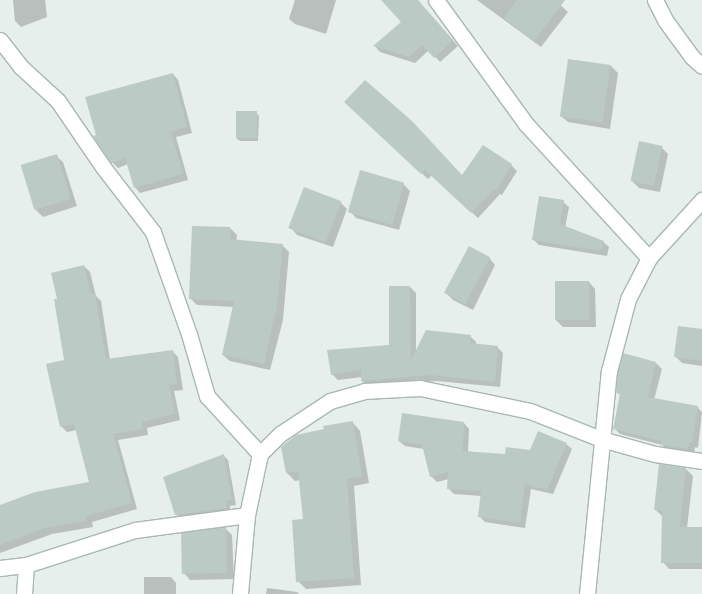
<!DOCTYPE html>
<style>
body{margin:0}
#map{position:relative;width:702px;height:594px;overflow:hidden;background:#e6efeb;font-family:"Archivo Narrow",sans-serif}
div>[style]{position:absolute}
.shadow>*{inset:0;background:#0003}
.building>*{inset:0;background:#bbcac4;transform-origin:0 0}
.roads{filter:drop-shadow(1px 0 #a8b8b2) drop-shadow(-1px 0 #a8b8b2) drop-shadow(0 1px #a8b8b2) drop-shadow(0 -1px #a8b8b2)}
.minor>*{height:15px;margin:-7.5px;padding:0 7.5px;transform-origin:7.5px;border-radius:7.5px;background:#fff}
span{translate:-50% -50%;white-space:nowrap;text-align:center;line-height:1.15;-webkit-text-stroke:4.5px #f7fbf9;paint-order:stroke}
</style>
<div id="map">
<div class="shadow">
<i style="clip-path:polygon(13px 0,45px 0,47px 17px,21px 27px,15px 21px)"></i>
<i style="clip-path:polygon(295px 0,336px 0,326px 34px,295px 24px,289px 19px)"></i>
<i style="clip-path:polygon(390px 0,417px 0,458px 46px,440px 62px,429px 50px,415px 63px,380px 52px,375px 46px,403px 22px)"></i>
<i style="clip-path:polygon(477px 0,555px 0,568px 12px,541px 47px)"></i>
<i style="clip-path:polygon(569px 60px,611px 66px,618px 73px,610px 129px,568px 122px,561px 116px)"></i>
<i style="clip-path:polygon(173px 74px,178px 80px,192px 133px,176px 137px,188px 180px,140px 193px,135px 187px,128px 164px,118px 168px,112px 162px)"></i>
<i style="clip-path:polygon(352px 108px,463px 177px,511px 165px,517px 171px,502px 195px,500px 194px,478px 218px,432px 175px,428px 179px)"></i>
<i style="clip-path:polygon(256px 113px,259px 116px,258px 141px,240px 141px,236px 138px)"></i>
<i style="clip-path:polygon(661px 147px,668px 154px,660px 192px,639px 188px,632px 181px)"></i>
<i style="clip-path:polygon(56px 156px,63px 162px,77px 206px,43px 217px,36px 210px)"></i>
<i style="clip-path:polygon(403px 184px,410px 191px,399px 230px,356px 218px,350px 211px)"></i>
<i style="clip-path:polygon(340px 202px,347px 209px,333px 247px,297px 235px,291px 228px)"></i>
<i style="clip-path:polygon(563px 202px,569px 207px,565px 228px,603px 242px,609px 247px,607px 256px,539px 245px,533px 239px)"></i>
<i style="clip-path:polygon(230px 228px,237px 235px,236px 241px,282px 245px,289px 252px,283px 320px,270px 370px,230px 361px,223px 355px,234px 307px,197px 305px,191px 299px)"></i>
<i style="clip-path:polygon(489px 258px,495px 265px,473px 310px,453px 300px,446px 293px)"></i>
<i style="clip-path:polygon(84px 266px,90px 272px,96px 296px,101px 301px,110px 360px,172px 351px,178px 357px,183px 390px,174px 391px,180px 420px,147px 428px,148px 435px,118px 440px,137px 509px,92px 522px,93px 527px,52px 534px,0 553px,0 507px,91px 483px,77px 430px,67px 432px,61px 426px,66px 361px)"></i>
<i style="clip-path:polygon(589px 282px,595px 289px,596px 327px,563px 327px,556px 320px)"></i>
<i style="clip-path:polygon(410px 287px,416px 293px,416px 352px,470px 336px,476px 342px,476px 345px,497px 347px,503px 353px,500px 387px,437px 381px,368px 387px,362px 381px,362px 377px,338px 380px,332px 374px,391px 346px)"></i>
<i style="clip-path:polygon(702px 331px,702px 366px,682px 363px,675px 356px)"></i>
<i style="clip-path:polygon(656px 363px,662px 369px,654px 400px,697px 407px,702px 412px,698px 448px,695px 447px,694px 455px,668px 451px,662px 445px,620px 434px,614px 428px,621px 396px,618px 393px)"></i>
<i style="clip-path:polygon(353px 423px,360px 431px,369px 483px,354px 486px,361px 585px,306px 589px,298px 581px,305px 520px,300px 480px,295px 481px,287px 473px)"></i>
<i style="clip-path:polygon(464px 423px,469px 429px,468px 452px,506px 455px,566px 444px,572px 449px,553px 494px,531px 489px,525px 528px,485px 522px,480px 517px,482px 496px,454px 494px,448px 488px,449px 479px,437px 482px,432px 477px,424px 449px,405px 446px,399px 441px)"></i>
<i style="clip-path:polygon(223px 455px,228px 460px,236px 505px,230px 506px,230px 513px,182px 520px,176px 514px)"></i>
<i style="clip-path:polygon(686px 469px,693px 476px,687px 528px,702px 528px,702px 569px,669px 569px,663px 562px,663px 517px,656px 510px)"></i>
<i style="clip-path:polygon(226px 529px,232px 535px,234px 579px,190px 580px,184px 573px)"></i>
<i style="clip-path:polygon(144px 577px,171px 577px,176px 583px,176px 594px,144px 594px)"></i>
<i style="clip-path:polygon(267px 588px,297px 592px,299px 594px,266px 594px)"></i>
</div>
<div class="building">
<i style="clip-path:polygon(381px 0,418px 0,453px 40px,434px 58px,422px 45px,409px 57px,373px 46px,401px 22px)"></i>
<i style="clip-path:polygon(517px 0,565px 0,534px 41px,504px 18px)"></i>
<i style="left:568px;top:59px;width:43px;height:58px;rotate:8deg"></i>
<i style="clip-path:polygon(173px 73px,187px 127px,171px 132px,183px 174px,134px 188px,125px 158px,111px 163px,93px 136px,96px 135px,85px 97px)"></i>
<i style="clip-path:polygon(365px 80px,412px 121px,462px 175px,483px 145px,512px 164px,496px 190px,494px 189px,471px 213px,425px 170px,421px 174px,344px 102px)"></i>
<i style="left:236px;top:111px;width:21px;height:27px"></i>
<i style="left:639px;top:141px;width:24px;height:41px;rotate:12deg"></i>
<i style="left:57px;top:154px;width:47px;height:38px;rotate:73deg"></i>
<i style="left:360px;top:170px;width:46px;height:44px;rotate:16deg"></i>
<i style="left:304px;top:187px;width:40px;height:44px;rotate:21deg"></i>
<i style="clip-path:polygon(539px 196px,564px 200px,560px 224px,604px 241px,601px 251px,532px 240px)"></i>
<i style="clip-path:polygon(192px 226px,230px 227px,230px 239px,283px 244px,276px 314px,275px 314px,264px 364px,222px 355px,234px 301px,189px 299px)"></i>
<i style="left:469px;top:246px;width:24px;height:53px;rotate:28deg"></i>
<i style="clip-path:polygon(84px 265px,91px 294px,95px 293px,106px 359px,173px 350px,177px 384px,169px 385px,175px 414px,142px 422px,143px 429px,113px 434px,132px 503px,86px 516px,87px 521px,45px 528px,0 545px,0 505px,35px 492px,89px 482px,74px 424px,60px 427px,46px 364px,64px 360px,54px 299px,57px 299px,51px 273px)"></i>
<i style="left:555px;top:281px;width:34px;height:39px"></i>
<i style="clip-path:polygon(389px 286px,410px 286px,411px 360px,426px 330px,471px 335px,470px 343px,498px 346px,495px 382px,431px 375px,361px 381px,361px 370px,331px 375px,327px 350px,389px 345px)"></i>
<i style="clip-path:polygon(678px 326px,702px 329px,702px 361px,674px 357px)"></i>
<i style="clip-path:polygon(623px 353px,656px 362px,648px 397px,698px 406px,692px 443px,689px 442px,688px 449px,661px 445px,661px 441px,613px 429px,620px 394px,616px 393px,618px 373px)"></i>
<i style="clip-path:polygon(402px 413px,464px 422px,463px 451px,505px 454px,506px 447px,530px 450px,538px 431px,567px 443px,547px 490px,525px 484px,520px 523px,478px 517px,481px 491px,447px 489px,448px 472px,430px 477px,422px 445px,398px 441px)"></i>
<i style="clip-path:polygon(353px 421px,362px 476px,347px 479px,354px 578px,296px 582px,292px 520px,303px 519px,298px 471px,286px 473px,281px 447px,296px 435px,324px 429px,323px 426px)"></i>
<i style="clip-path:polygon(224px 454px,232px 500px,226px 501px,226px 508px,175px 515px,163px 477px)"></i>
<i style="clip-path:polygon(659px 464px,686px 468px,680px 527px,702px 527px,702px 563px,661px 563px,662px 511px,654px 510px)"></i>
<i style="left:226px;top:527px;width:46px;height:45px;rotate:89deg"></i>
</div>
<div class="roads">
<div class="minor">
<i style="left:436px;top:0;width:153px;rotate:54deg"></i>
<i style="left:526px;top:124px;width:182px;rotate:47.5deg"></i>
<i style="left:655px;top:0;width:22px;rotate:63deg"></i>
<i style="left:665px;top:20px;width:46px;rotate:53.9deg"></i>
<i style="left:692px;top:57px;width:13px;rotate:42deg"></i>
<i style="left:0;top:40px;width:34px;rotate:52deg"></i>
<i style="left:21px;top:67px;width:50px;rotate:42.6deg"></i>
<i style="left:58px;top:101px;width:80px;rotate:55.7deg"></i>
<i style="left:103px;top:167px;width:82px;rotate:52.4deg"></i>
<i style="left:153px;top:232px;width:108px;rotate:70.6deg"></i>
<i style="left:189px;top:334px;width:65px;rotate:73.8deg"></i>
<i style="left:207px;top:396px;width:79px;rotate:47.6deg"></i>
<i style="left:260px;top:454px;width:62px;rotate:102deg"></i>
<i style="left:247px;top:515px;width:79px;rotate:95.1deg"></i>
<i style="left:260px;top:454px;width:28px;rotate:-45deg"></i>
<i style="left:280px;top:434px;width:60px;rotate:-33.4deg"></i>
<i style="left:330px;top:401px;width:35px;rotate:-16deg"></i>
<i style="left:364px;top:391px;width:56px;rotate:-3.1deg"></i>
<i style="left:420px;top:388px;width:112px;rotate:11.8deg"></i>
<i style="left:530px;top:411px;width:76px;rotate:21.5deg"></i>
<i style="left:601px;top:439px;width:56px;rotate:15.5deg"></i>
<i style="left:655px;top:454px;width:48px;rotate:8.5deg"></i>
<i style="left:0;top:568px;width:26px;rotate:-7deg"></i>
<i style="left:26px;top:565px;width:114px;rotate:-17.8deg"></i>
<i style="left:135px;top:530px;width:113px;rotate:-7.6deg"></i>
<i style="left:24px;top:594px;width:29px;rotate:-86deg"></i>
<i style="left:587px;top:594px;width:224px;rotate:-84.4deg"></i>
<i style="left:609px;top:371px;width:74px;rotate:-75.2deg"></i>
<i style="left:628px;top:299px;width:46px;rotate:-62.9deg"></i>
<i style="left:649px;top:258px;width:79px;rotate:-47.6deg"></i>
</div>
</div>
</div>
